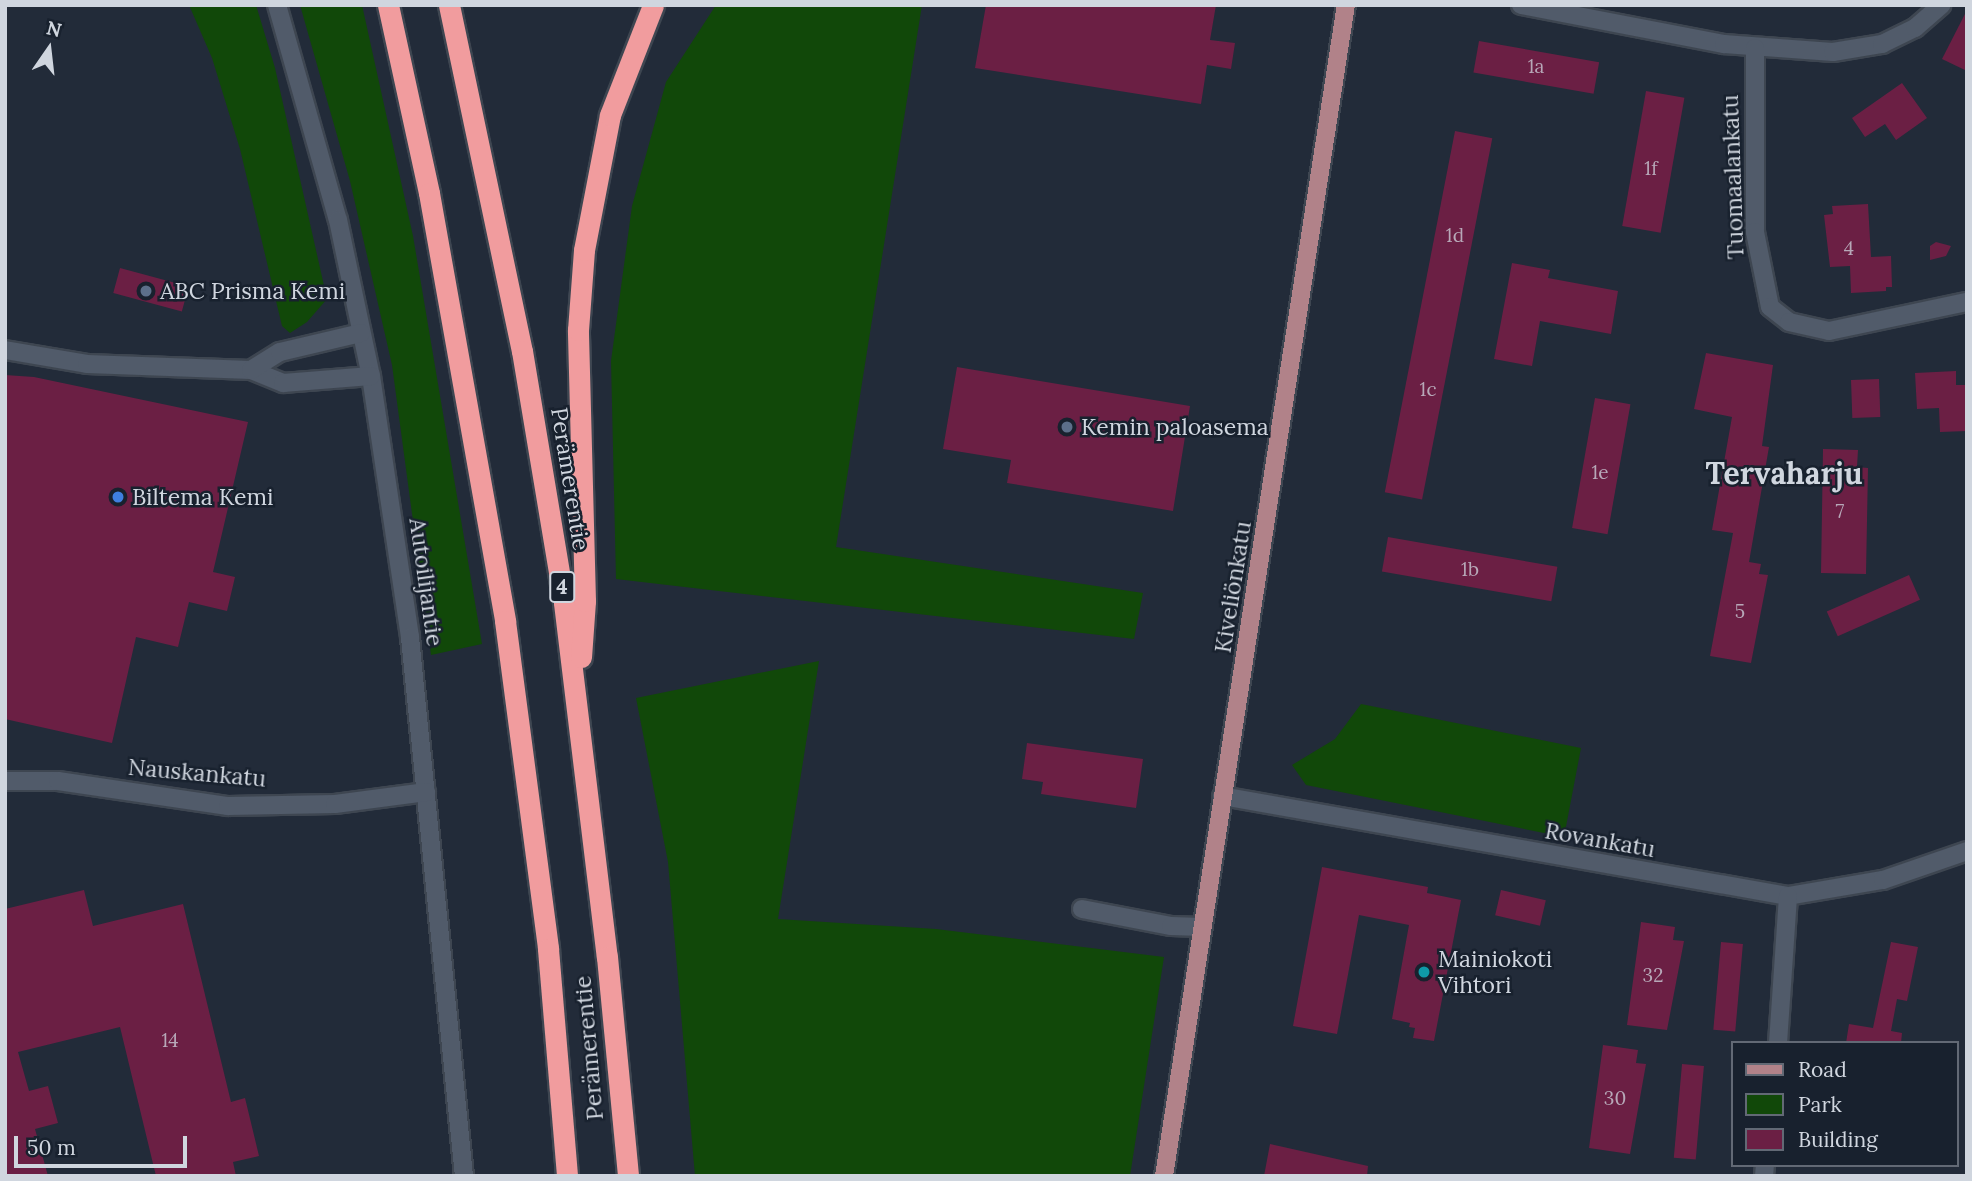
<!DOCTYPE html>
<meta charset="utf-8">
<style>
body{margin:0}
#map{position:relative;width:1972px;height:1181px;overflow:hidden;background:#222b39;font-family:Lora,serif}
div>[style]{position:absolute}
.green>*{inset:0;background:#114809}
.building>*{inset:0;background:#6b1f44;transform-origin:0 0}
.roads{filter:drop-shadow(2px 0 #3e4651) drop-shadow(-2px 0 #3e4651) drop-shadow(0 2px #3e4651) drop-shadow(0 -2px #3e4651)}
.minor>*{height:18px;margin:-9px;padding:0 9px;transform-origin:9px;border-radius:9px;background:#515b6a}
.major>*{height:18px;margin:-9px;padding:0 9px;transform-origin:9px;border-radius:9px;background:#b18289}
.highway>*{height:21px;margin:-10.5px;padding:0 10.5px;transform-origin:10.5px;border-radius:10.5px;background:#f19c9e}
.dots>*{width:19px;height:19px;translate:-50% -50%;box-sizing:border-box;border:4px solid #18212e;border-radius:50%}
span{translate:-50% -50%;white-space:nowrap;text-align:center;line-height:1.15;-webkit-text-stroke:5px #18212e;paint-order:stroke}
.number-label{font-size:19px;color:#b7a8b8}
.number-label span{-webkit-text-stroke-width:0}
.shield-label span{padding:2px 5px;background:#18212e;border:2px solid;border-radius:5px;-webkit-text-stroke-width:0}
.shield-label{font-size:21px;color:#d0d6df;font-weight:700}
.street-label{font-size:23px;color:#d0d6df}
.poi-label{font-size:23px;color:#d0d6df}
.left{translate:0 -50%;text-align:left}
.district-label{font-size:30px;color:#d0d6df;font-weight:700}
.frame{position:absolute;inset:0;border:7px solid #d0d6df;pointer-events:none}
.legend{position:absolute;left:1731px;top:1041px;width:228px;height:126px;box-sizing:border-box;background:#18212e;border:2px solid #626975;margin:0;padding:9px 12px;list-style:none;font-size:21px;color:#d0d6df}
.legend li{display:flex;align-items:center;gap:14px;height:35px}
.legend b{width:35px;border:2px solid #626975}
.north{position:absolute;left:14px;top:14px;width:70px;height:70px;-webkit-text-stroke:5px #18212e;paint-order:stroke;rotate:14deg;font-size:19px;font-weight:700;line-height:28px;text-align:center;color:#d0d6df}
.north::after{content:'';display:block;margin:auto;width:24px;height:32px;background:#d0d6df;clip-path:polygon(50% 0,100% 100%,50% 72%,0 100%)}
.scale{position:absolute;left:14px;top:1136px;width:173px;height:32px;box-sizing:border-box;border:4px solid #d0d6df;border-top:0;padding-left:9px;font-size:21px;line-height:24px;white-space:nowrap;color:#d0d6df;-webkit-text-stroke:5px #18212e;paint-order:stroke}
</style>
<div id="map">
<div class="green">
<i style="clip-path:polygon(189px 5px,256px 5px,275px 68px,327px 299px,307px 322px,290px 333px,282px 326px,240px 149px,212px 58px)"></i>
<i style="clip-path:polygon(300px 5px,362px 5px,413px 236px,482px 644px,431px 655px,392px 365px,350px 181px)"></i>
<i style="clip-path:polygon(716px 5px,922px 5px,836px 547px,1143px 593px,1134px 639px,616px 579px,611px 361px,632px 206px,666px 82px)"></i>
<i style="clip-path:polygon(819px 661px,778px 919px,936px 929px,1164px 957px,1130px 1176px,695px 1176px,668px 862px,636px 698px)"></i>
<i style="clip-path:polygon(1361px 704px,1581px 748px,1564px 837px,1306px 785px,1292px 765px,1335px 739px)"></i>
</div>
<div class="building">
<i style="clip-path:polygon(986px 5px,1216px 5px,1210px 40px,1235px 43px,1231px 69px,1207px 65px,1201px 104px,975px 68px)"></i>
<i style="clip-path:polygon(1967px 10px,1967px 71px,1942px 59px)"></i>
<i style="left:1479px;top:41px;width:122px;height:32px;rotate:10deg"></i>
<i style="clip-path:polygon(1902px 83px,1927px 118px,1896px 140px,1885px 124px,1865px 137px,1852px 118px)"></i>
<i style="left:1646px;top:91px;width:39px;height:137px;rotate:10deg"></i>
<i style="left:1455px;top:131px;width:38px;height:368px;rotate:11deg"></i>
<i style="clip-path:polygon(1868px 204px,1871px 257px,1891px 256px,1892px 287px,1886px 287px,1886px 291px,1851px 293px,1850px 266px,1830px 267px,1824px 215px,1833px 214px,1832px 206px)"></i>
<i style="clip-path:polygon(1936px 242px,1951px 246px,1946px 256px,1930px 260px,1930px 246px)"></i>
<i style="clip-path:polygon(1512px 263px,1550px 270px,1548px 278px,1618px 291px,1611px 334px,1540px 321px,1532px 366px,1494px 359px)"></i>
<i style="left:120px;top:268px;width:71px;height:26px;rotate:15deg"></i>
<i style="clip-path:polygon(1706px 353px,1773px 365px,1762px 446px,1769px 447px,1749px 562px,1761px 564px,1759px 574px,1768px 575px,1751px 663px,1710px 656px,1733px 533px,1712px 530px,1732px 417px,1694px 409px)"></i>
<i style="clip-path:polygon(957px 367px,1190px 406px,1173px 511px,1007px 483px,1011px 460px,943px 449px)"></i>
<i style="clip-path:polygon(1956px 371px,1956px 385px,1967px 385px,1967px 431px,1940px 432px,1939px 408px,1917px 409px,1915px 373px)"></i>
<i style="clip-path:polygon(5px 375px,34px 377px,248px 422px,213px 572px,235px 577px,227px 611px,189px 602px,178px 647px,136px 637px,112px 743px,5px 719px)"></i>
<i style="left:1879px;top:379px;width:38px;height:28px;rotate:88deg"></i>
<i style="left:1595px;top:398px;width:36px;height:132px;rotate:10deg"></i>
<i style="clip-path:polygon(1823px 449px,1858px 450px,1857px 467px,1868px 468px,1866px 574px,1821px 573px)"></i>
<i style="left:1388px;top:537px;width:172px;height:35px;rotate:10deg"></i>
<i style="left:1909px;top:575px;width:27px;height:90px;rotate:66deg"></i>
<i style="clip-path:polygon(1027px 743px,1143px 759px,1136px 808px,1041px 794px,1043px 782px,1022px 779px)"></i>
<i style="clip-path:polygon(1322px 867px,1428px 887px,1427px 893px,1461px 900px,1434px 1041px,1413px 1038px,1415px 1028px,1409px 1027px,1410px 1023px,1392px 1019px,1409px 925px,1359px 915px,1337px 1034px,1293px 1026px)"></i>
<i style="clip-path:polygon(84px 890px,93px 926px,183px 904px,231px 1102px,245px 1098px,259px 1156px,233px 1162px,236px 1176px,156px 1176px,120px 1027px,18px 1052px,29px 1091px,48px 1086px,58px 1123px,35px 1129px,48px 1176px,5px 1176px,5px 909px)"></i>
<i style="left:1501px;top:890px;width:46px;height:26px;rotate:13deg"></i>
<i style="clip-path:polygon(1641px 922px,1675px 927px,1673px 940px,1684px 941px,1667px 1030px,1627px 1025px)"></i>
<i style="left:1721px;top:942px;width:22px;height:88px;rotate:5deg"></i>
<i style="clip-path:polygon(1891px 942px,1918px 947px,1907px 1001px,1897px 999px,1891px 1031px,1902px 1033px,1901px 1043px,1846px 1043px,1849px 1024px,1873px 1028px)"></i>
<i style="clip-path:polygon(1603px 1045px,1638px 1050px,1636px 1063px,1646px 1064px,1630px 1154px,1589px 1148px)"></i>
<i style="left:1682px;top:1064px;width:22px;height:94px;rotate:5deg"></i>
<i style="clip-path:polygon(1270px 1144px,1368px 1166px,1367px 1176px,1264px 1176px)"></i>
</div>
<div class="roads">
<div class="minor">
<i style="left:277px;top:5px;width:223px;rotate:74.2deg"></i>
<i style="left:338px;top:220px;width:159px;rotate:78.1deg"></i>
<i style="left:371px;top:376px;width:264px;rotate:81.5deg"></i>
<i style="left:410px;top:637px;width:542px;rotate:84.28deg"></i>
<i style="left:1521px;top:5px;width:207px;rotate:10.9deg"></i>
<i style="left:1724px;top:44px;width:109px;rotate:4.2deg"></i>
<i style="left:1833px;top:52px;width:50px;rotate:-9.3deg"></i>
<i style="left:1882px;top:44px;width:37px;rotate:-26deg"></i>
<i style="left:1915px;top:28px;width:35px;rotate:-41deg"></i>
<i style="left:1755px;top:48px;width:184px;rotate:90deg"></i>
<i style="left:1755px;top:232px;width:76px;rotate:78.7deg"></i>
<i style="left:1770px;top:307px;width:24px;rotate:38deg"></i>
<i style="left:1789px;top:322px;width:41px;rotate:12.7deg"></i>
<i style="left:1829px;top:331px;width:141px;rotate:-11.9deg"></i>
<i style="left:5px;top:350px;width:83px;rotate:9.7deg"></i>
<i style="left:87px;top:364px;width:164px;rotate:2.1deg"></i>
<i style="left:251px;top:370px;width:35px;rotate:22deg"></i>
<i style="left:283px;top:383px;width:88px;rotate:-4.5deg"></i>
<i style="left:251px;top:370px;width:34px;rotate:-32deg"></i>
<i style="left:280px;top:352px;width:83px;rotate:-13.2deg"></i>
<i style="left:5px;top:781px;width:53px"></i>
<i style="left:58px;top:781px;width:172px;rotate:8.4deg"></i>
<i style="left:228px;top:806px;width:107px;rotate:-1.1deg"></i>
<i style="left:335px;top:804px;width:92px;rotate:-7.5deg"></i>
<i style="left:1222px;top:796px;width:575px;rotate:10.02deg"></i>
<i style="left:1788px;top:896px;width:96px;rotate:-9.6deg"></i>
<i style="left:1883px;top:880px;width:89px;rotate:-19deg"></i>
<i style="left:1082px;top:909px;width:91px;rotate:10.8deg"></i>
<i style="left:1171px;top:926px;width:31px;rotate:2deg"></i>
<i style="left:1778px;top:1043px;width:147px;rotate:-86.1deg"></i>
<i style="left:1764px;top:1176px;width:11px;rotate:-85deg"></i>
</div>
<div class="major">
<i style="left:1164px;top:1176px;width:1185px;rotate:-81.17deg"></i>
</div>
<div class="highway">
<i style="left:388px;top:5px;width:192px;rotate:77.7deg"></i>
<i style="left:429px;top:193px;width:435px;rotate:79.9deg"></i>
<i style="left:505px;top:621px;width:331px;rotate:82.5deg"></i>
<i style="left:548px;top:949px;width:228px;rotate:85.2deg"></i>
<i style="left:449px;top:5px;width:354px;rotate:78.1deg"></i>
<i style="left:522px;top:351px;width:255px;rotate:80.5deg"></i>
<i style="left:564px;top:603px;width:357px;rotate:83.1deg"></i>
<i style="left:607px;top:957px;width:220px;rotate:84.5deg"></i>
<i style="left:581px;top:657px;width:56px;rotate:-85.9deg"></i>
<i style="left:585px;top:601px;width:271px;rotate:-91.5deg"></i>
<i style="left:578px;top:330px;width:80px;rotate:-85.7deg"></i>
<i style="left:584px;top:250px;width:137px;rotate:-79.1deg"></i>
<i style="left:610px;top:115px;width:118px;rotate:-68.6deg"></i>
</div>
</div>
<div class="dots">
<i style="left:146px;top:291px;background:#5c6f8a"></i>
<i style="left:1067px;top:427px;background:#5c6f8a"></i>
<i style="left:118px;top:497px;background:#3f7fe0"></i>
<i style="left:1424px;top:972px;background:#0f9aa8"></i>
</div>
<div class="number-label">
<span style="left:1536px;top:67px">1a</span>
<span style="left:1651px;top:169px">1f</span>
<span style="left:1455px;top:236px">1d</span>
<span style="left:1849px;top:249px">4</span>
<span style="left:1428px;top:390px">1c</span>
<span style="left:1600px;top:473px">1e</span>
<span style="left:1840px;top:512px">7</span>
<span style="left:1470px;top:570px">1b</span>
<span style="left:1740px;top:612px">5</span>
<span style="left:1653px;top:976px">32</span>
<span style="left:170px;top:1041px">14</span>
<span style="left:1615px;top:1099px">30</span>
</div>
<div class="shield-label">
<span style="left:562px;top:587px">4</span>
</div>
<div class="street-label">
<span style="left:1733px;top:177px;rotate:-92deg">Tuomaalankatu</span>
<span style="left:570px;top:479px;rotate:81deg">Perämerentie</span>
<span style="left:426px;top:582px;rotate:82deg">Autoilijantie</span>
<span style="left:1233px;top:587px;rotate:-81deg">Kiveliönkatu</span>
<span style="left:197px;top:773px;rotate:5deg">Nauskankatu</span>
<span style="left:1600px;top:840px;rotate:10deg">Rovankatu</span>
<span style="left:589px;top:1048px;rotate:-95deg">Perämerentie</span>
</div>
<div class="poi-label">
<span class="left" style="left:160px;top:291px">ABC Prisma Kemi</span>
<span class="left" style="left:1081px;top:427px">Kemin paloasema</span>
<span class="left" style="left:132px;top:497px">Biltema Kemi</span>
<span class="left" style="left:1438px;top:972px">Mainiokoti<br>Vihtori</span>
</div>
<div class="district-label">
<span style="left:1784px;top:473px">Tervaharju</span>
</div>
<div class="frame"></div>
<ul class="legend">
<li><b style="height:9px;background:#b18289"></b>Road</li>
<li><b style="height:19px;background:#114809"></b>Park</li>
<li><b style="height:19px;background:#6b1f44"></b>Building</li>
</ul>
<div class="north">N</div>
<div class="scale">50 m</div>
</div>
